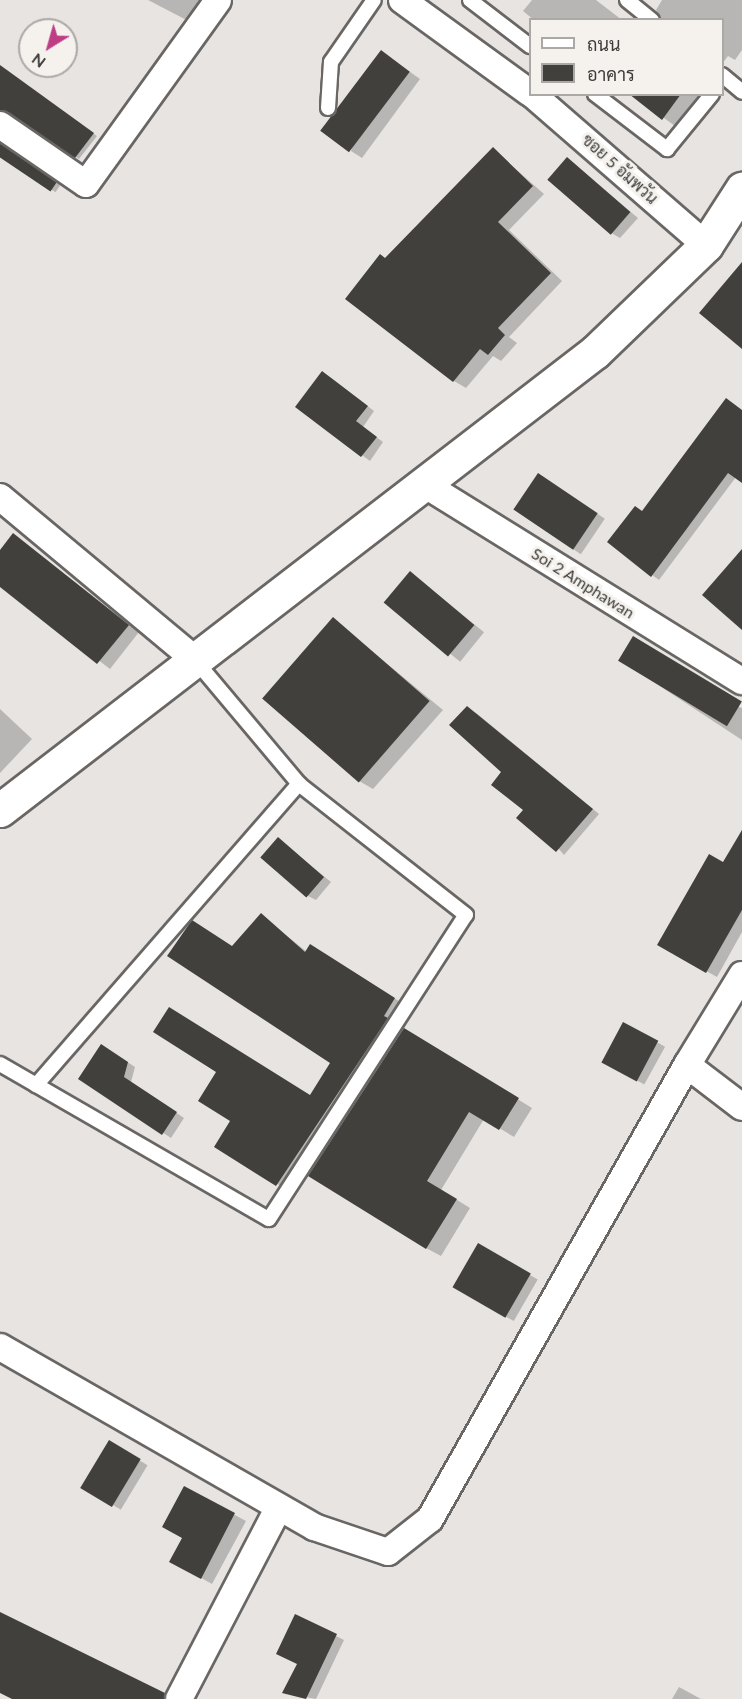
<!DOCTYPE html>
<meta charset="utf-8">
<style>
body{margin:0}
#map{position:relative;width:742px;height:1699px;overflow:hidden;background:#e7e4e1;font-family:Lato,Sarabun,sans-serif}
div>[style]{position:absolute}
.shadow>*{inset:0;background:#0003;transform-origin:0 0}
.building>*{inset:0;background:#42403d;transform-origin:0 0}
.roads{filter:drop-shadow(2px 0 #696664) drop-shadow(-2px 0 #696664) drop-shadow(0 2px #696664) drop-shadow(0 -2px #696664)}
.service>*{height:14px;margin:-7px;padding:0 7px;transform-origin:7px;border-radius:7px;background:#fff}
.minor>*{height:26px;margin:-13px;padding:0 13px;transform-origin:13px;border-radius:13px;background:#fff}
.tertiary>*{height:33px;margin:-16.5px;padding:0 16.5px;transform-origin:16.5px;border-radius:16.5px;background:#fff}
span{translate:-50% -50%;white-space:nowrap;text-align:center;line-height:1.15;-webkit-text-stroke:6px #f5f2ee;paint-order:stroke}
.street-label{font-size:16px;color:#3d3c3a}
.legend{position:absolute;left:529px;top:18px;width:195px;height:78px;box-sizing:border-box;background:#f5f2ee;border:2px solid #aba9a6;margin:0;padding:8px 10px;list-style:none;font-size:18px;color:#3d3c3a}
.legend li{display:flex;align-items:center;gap:12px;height:30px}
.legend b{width:30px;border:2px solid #aba9a6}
.north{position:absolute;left:18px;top:18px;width:60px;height:60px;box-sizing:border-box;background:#f5f2ee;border:2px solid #aba9a6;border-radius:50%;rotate:217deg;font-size:16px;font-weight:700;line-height:24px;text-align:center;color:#3d3c3a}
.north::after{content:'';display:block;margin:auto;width:21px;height:27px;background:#bf3d85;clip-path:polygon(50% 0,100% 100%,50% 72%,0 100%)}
</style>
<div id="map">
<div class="shadow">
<i style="clip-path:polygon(148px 0,211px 0,196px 25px)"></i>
<i style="clip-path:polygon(532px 0,596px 0,622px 20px,534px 20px,523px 11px)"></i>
<i style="clip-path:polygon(662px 0,742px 0,742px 50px,735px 60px,728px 56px,722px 64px,722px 20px,661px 20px,656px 10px)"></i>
<i style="clip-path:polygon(392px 59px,420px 79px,362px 158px,351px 151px)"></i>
<i style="clip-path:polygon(0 68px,97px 136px,79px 159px,12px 113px,0 116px)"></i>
<i style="clip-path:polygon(631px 94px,699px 94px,675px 126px)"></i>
<i style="left:0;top:144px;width:73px;height:9px;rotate:34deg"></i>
<i style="clip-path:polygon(493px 149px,544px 194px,509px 230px,562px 281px,509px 337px,517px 343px,501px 361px,493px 356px,466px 388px,454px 381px)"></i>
<i style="clip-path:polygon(567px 159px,638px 218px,620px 238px,613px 234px)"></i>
<i style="clip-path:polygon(330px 377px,374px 411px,363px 427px,383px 442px,370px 461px,297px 407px)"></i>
<i style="clip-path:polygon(742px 411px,742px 480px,736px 477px,659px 580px,652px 575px,643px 512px)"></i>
<i style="left:546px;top:479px;width:71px;height:43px;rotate:34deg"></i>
<i style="clip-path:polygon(14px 535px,139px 632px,110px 669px,0 585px,0 553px)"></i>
<i style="left:411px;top:573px;width:94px;height:38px;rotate:39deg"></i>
<i style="clip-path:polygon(333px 619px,443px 710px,373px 789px,359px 781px)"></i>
<i style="clip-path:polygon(620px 660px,742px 708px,742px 740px)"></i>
<i style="clip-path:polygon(0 709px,32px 739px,0 773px)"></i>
<i style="clip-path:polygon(475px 712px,599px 814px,564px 855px,525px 810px)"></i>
<i style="clip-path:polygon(742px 830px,742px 932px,717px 977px,659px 945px,723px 864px)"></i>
<i style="clip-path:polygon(278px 839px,331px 882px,316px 900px,308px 896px)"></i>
<i style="clip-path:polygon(261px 915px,307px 952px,324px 953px,408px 1007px,290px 1192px,216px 1146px,311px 1097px,332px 1063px,233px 947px)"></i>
<i style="left:624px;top:1024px;width:47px;height:43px;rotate:29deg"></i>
<i style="clip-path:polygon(419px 1038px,532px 1108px,514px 1137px,484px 1119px,441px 1190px,470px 1208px,441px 1256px,426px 1248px)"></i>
<i style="clip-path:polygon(109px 1050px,135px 1067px,131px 1082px,184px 1118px,171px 1138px,80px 1078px)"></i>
<i style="left:478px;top:1245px;width:69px;height:48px;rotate:30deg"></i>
<i style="left:109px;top:1442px;width:45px;height:52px;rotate:31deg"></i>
<i style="clip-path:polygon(185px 1488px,246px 1521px,212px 1584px,171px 1561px,184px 1538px)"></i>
<i style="clip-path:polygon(296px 1616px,344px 1640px,316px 1699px,284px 1693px,298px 1664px)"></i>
<i style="clip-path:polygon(679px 1687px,701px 1699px,672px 1699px)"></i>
</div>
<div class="building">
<i style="left:381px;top:50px;width:36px;height:101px;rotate:37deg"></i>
<i style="clip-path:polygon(0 65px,94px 133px,75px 158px,0 110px)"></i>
<i style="clip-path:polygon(629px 94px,681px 94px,662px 120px)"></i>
<i style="left:0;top:143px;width:69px;height:12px;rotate:34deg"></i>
<i style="clip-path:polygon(493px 147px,533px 186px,498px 222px,551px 273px,498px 328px,505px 335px,488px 355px,480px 349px,453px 382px,345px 299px,380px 254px,385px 258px)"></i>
<i style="left:567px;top:157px;width:84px;height:30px;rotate:41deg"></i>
<i style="clip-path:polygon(742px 262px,742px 349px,699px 313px)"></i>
<i style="clip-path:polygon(322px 371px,368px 406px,356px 421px,377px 437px,361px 457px,295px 407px)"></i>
<i style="clip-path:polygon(726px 398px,742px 410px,742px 483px,728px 473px,651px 577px,607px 542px,635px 506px,642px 511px)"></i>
<i style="left:538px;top:473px;width:72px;height:44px;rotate:34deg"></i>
<i style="clip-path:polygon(13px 533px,129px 625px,97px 664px,0 587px,0 550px)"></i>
<i style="clip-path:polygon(742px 549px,742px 630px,702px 595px)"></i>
<i style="left:410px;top:571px;width:84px;height:41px;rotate:40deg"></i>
<i style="left:333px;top:617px;width:128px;height:108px;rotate:41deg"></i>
<i style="left:633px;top:636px;width:127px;height:29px;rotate:31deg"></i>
<i style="clip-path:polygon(467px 706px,593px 809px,556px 852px,516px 818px,523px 810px,491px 785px,501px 772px,449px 725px)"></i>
<i style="clip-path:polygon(742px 830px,742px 910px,706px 973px,657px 945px,709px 854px,723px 862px)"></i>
<i style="left:278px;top:837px;width:61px;height:27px;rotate:41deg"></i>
<i style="clip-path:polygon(261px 913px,305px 952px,310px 944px,395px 998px,384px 1016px,388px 1018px,276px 1186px,214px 1147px,230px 1121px,198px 1101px,216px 1072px,153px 1032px,169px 1007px,310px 1095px,330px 1063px,167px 956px,192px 920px,232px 946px)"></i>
<i style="left:623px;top:1022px;width:40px;height:46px;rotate:28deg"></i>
<i style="clip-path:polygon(404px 1028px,519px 1098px,499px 1130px,469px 1112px,427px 1181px,457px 1199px,426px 1249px,308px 1176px)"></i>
<i style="clip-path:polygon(101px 1044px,128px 1062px,124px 1077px,177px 1112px,162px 1135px,78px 1079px)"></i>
<i style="left:478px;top:1243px;width:61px;height:51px;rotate:30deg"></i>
<i style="left:109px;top:1440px;width:37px;height:56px;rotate:31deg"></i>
<i style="clip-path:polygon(184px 1486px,235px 1513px,201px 1579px,169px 1562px,182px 1538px,162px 1527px)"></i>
<i style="clip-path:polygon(0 1612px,165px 1693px,164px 1699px,12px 1699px,0 1693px)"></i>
<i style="clip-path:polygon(295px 1614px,337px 1634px,306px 1699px,282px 1693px,297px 1664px,276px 1654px)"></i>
</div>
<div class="roads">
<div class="service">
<i style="left:470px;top:0;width:76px;rotate:37.5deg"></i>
<i style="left:627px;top:0;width:32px;rotate:39deg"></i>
<i style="left:722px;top:75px;width:26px;rotate:40deg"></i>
<i style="left:595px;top:94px;width:91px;rotate:37.4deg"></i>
<i style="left:667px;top:149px;width:71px;rotate:-50.7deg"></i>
<i style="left:328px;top:108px;width:46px;rotate:-86.3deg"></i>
<i style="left:331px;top:62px;width:75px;rotate:-55.3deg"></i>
<i style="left:0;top:1064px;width:310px;rotate:30deg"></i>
<i style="left:269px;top:1219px;width:362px;rotate:-57.1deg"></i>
<i style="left:466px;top:915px;width:212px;rotate:-141.9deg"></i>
<i style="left:299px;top:784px;width:163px;rotate:-130deg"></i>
<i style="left:36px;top:1085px;width:400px;rotate:-48.9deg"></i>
</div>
<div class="minor">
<i style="left:402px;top:0;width:158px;rotate:36deg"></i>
<i style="left:532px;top:94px;width:230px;rotate:41deg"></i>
<i style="left:0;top:125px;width:104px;rotate:34.5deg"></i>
<i style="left:86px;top:184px;width:226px;rotate:-54.3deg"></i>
<i style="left:424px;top:484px;width:374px;rotate:31.8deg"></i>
<i style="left:0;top:497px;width:251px;rotate:39.8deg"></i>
<i style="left:742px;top:975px;width:105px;rotate:121.4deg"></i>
<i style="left:687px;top:1065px;width:69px;rotate:37.4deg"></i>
<i style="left:0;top:1347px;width:362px;rotate:29.8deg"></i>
<i style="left:314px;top:1527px;width:78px;rotate:18.7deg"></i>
<i style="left:388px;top:1552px;width:53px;rotate:-38.2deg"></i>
<i style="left:430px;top:1519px;width:522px;rotate:-60.49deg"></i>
<i style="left:179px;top:1699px;width:216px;rotate:-62.5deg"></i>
</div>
<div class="tertiary">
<i style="left:0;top:810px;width:751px;rotate:-37.59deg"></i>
<i style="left:595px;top:352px;width:154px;rotate:-43.9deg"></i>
<i style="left:706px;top:245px;width:67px;rotate:-57.3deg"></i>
</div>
</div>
<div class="street-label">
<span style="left:620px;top:169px;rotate:42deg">ซอย 5 อัมพวัน</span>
<span style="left:583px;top:583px;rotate:32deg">Soi 2 Amphawan</span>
</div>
<ul class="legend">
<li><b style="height:8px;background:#fff"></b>ถนน</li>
<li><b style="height:16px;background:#42403d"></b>อาคาร</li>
</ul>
<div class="north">N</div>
</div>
